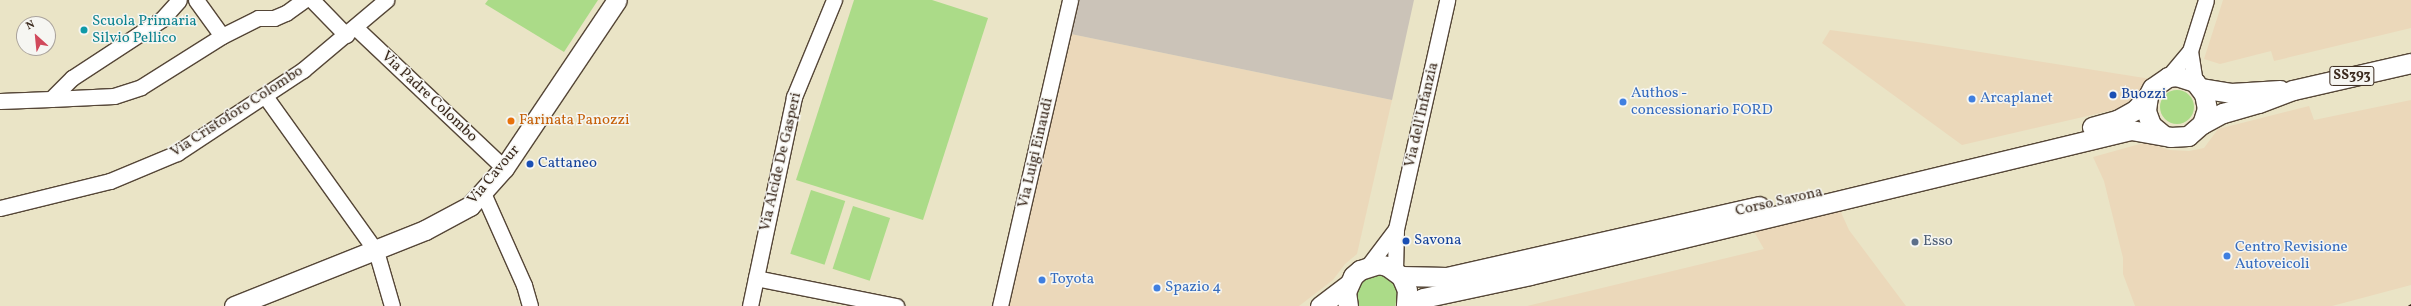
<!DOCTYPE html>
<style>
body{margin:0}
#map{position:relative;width:2411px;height:306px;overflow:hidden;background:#eae4c6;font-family:Vollkorn,serif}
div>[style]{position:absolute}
.built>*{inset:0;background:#ebd8ba}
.industrial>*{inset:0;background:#cbc3b8}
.green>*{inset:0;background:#abdb88;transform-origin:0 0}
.round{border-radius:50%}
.roads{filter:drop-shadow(1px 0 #554637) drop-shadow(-1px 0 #554637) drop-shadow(0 1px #554637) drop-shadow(0 -1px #554637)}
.minor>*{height:15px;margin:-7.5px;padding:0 7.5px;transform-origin:7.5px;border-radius:7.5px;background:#fff}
.major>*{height:19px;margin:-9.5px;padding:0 9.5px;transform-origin:9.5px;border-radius:9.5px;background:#fff}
.rail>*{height:3px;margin:-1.5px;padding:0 1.5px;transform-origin:1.5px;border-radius:1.5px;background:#3b2a1e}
.dots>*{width:11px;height:11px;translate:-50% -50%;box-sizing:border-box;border:2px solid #f6f6f2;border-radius:50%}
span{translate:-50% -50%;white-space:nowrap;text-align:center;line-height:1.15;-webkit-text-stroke:3px #f6f6f2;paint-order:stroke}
.shield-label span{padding:1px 3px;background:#f6f6f2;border:1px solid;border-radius:3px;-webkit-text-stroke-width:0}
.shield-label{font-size:14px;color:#3b2a1e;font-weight:700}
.culture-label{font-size:15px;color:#0d838f}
.left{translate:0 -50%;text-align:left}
.shop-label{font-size:15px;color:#366cbe}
.transit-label{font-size:15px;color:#164399}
.street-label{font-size:15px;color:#3b2a1e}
.food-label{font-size:15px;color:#c56008}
.service-label{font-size:15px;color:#4e5e75}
.north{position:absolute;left:16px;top:16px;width:40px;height:40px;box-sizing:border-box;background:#f6f6f2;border:1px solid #aba49d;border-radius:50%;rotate:333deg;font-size:11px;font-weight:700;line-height:16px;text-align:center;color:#3b2a1e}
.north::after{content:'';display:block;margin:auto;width:14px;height:18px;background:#d1495b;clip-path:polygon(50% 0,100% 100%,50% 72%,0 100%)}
</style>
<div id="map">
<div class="built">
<i style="clip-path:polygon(2223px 0,2411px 0,2411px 28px,2274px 61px,2271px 51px,2220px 64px,2204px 59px)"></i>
<i style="clip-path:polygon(1830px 30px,1917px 42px,2151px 79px,2122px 108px,1962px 145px,1822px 43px)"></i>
<i style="clip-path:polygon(1066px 33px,1392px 100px,1357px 254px,1345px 264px,1333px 280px,1299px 306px,1004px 306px)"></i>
<i style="clip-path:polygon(2411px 100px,2411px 285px,2332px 306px,2135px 306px,2123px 274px,2123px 258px,2104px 181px,2093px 157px,2147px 142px,2169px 150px,2189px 151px,2204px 148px,2218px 129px,2309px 106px,2314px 120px)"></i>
<i style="clip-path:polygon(1839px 208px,1849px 230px,1906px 306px,1527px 306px,1764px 249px,1753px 230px)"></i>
</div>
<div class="industrial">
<i style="clip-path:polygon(1075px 0,1414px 0,1392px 100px,1066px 33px)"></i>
</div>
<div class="green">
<i style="clip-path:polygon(488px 0,598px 0,564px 52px,485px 4px)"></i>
<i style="clip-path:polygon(854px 0,932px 0,988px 18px,923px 220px,796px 180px)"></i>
<i class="round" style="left:2160px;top:90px;width:34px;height:34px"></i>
<i style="left:811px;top:190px;width:36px;height:67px;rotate:18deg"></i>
<i style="left:853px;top:206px;width:39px;height:66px;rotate:18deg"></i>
<i style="clip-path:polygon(1382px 273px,1394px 281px,1398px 295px,1395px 306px,1358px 306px,1354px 289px,1362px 277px)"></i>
</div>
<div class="roads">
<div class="minor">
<i style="left:196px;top:0;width:44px;rotate:54.2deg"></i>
<i style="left:312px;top:0;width:49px;rotate:45.8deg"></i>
<i style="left:355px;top:27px;width:205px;rotate:43.4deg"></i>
<i style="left:2190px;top:51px;width:31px;rotate:81deg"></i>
<i style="left:2168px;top:77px;width:34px;rotate:-50deg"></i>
<i style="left:2190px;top:51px;width:53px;rotate:-72.6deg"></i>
<i style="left:265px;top:96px;width:191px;rotate:54.4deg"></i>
<i style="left:376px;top:251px;width:57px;rotate:73.8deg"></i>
<i style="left:51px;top:99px;width:63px;rotate:-2.7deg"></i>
<i style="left:114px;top:96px;width:28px;rotate:-18deg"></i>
<i style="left:141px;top:87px;width:96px;rotate:-32.2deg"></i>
<i style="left:222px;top:36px;width:40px;rotate:-26.6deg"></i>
<i style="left:258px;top:18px;width:16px"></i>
<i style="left:274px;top:18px;width:13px;rotate:-23deg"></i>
<i style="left:286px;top:13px;width:22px;rotate:-36deg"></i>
<i style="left:0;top:101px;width:51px;rotate:-2.2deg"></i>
<i style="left:51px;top:99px;width:30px;rotate:-45deg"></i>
<i style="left:72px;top:78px;width:108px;rotate:-33.2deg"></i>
<i style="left:162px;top:19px;width:25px;rotate:-48deg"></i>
<i style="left:483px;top:193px;width:101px;rotate:66deg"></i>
<i style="left:524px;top:285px;width:22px;rotate:74deg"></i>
<i style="left:0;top:208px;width:113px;rotate:-13.8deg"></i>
<i style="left:110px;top:181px;width:73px;rotate:-22.7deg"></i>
<i style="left:177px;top:153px;width:151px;rotate:-33.4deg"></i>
<i style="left:303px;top:70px;width:109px;rotate:-40.1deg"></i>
<i style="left:1368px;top:266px;width:46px;rotate:-52.9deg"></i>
<i style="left:1395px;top:270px;width:41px;rotate:-88.6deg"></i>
<i style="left:1396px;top:229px;width:235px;rotate:-77.4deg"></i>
<i style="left:756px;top:278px;width:143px;rotate:11.3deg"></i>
<i style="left:750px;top:306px;width:214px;rotate:-78.1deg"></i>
<i style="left:794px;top:97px;width:105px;rotate:-67.6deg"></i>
<i style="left:1000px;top:306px;width:314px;rotate:-77.1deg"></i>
</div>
<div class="major">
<i style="left:2200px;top:88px;width:31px;rotate:9deg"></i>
<i style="left:2231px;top:93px;width:49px;rotate:-3.5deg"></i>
<i style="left:2202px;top:124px;width:24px;rotate:-28deg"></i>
<i style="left:2223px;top:113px;width:37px;rotate:-16deg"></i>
<i style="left:2259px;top:103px;width:36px;rotate:-21deg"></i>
<i style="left:2293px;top:90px;width:121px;rotate:-12.9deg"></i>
<i style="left:2092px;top:127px;width:26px;rotate:-16deg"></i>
<i style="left:2117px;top:120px;width:21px;rotate:-29deg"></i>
<i style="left:2135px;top:110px;width:19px;rotate:-47deg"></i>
<i style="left:1401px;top:276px;width:46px;rotate:1.2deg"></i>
<i style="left:1447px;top:277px;width:320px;rotate:-12.8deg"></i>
<i style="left:234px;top:306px;width:206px;rotate:-21.7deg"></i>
<i style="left:425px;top:230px;width:51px;rotate:-28.1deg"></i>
<i style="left:470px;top:206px;width:51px;rotate:-48.2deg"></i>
<i style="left:504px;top:168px;width:202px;rotate:-56.1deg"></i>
<i style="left:1320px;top:306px;width:35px;rotate:-37deg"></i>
<i style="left:1348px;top:306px;width:14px;rotate:-98deg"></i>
<i style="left:1346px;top:292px;width:17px;rotate:-66deg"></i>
<i style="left:1353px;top:276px;width:9px;rotate:-41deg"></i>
<i style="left:1360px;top:270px;width:19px;rotate:-18deg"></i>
<i style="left:1378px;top:264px;width:9px;rotate:13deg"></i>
<i style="left:1387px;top:266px;width:17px;rotate:36deg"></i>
<i style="left:1401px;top:276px;width:15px;rotate:67deg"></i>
<i style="left:1407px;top:290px;width:16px;rotate:94deg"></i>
<i style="left:1411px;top:306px;width:14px;rotate:-34deg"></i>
<i style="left:1423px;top:298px;width:109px;rotate:-12.1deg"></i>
<i style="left:1530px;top:275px;width:618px;rotate:-13.56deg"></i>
<i style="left:2131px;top:130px;width:40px;rotate:10deg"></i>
<i style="left:2170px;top:137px;width:18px;rotate:-3deg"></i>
<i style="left:2188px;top:136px;width:18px;rotate:-41deg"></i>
<i style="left:2202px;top:124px;width:16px;rotate:-72deg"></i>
<i style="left:2207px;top:109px;width:15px;rotate:-101deg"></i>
<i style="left:2204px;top:94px;width:15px;rotate:-127deg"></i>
<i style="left:2195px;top:82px;width:19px;rotate:-162deg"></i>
<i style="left:2177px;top:76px;width:9px;rotate:174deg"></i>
<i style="left:2168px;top:77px;width:19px;rotate:145deg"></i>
<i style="left:2152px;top:88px;width:9px;rotate:117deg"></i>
<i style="left:2148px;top:96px;width:15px;rotate:98deg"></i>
<i style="left:2146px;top:111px;width:15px;rotate:70deg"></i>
<i style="left:2151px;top:125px;width:14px;rotate:39deg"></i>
</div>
</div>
<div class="rail">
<i style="left:2409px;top:306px;width:2px;rotate:-27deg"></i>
</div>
<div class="dots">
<i style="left:84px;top:30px;background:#0f9aa8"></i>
<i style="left:2113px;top:95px;background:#1a4fb4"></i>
<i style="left:1972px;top:99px;background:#3f7fe0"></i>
<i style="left:1623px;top:102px;background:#3f7fe0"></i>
<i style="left:511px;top:121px;background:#e8710a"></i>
<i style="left:530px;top:164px;background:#1a4fb4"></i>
<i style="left:1406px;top:241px;background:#1a4fb4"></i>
<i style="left:1915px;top:242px;background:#5c6f8a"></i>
<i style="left:2227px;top:256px;background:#3f7fe0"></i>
<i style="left:1042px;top:280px;background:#3f7fe0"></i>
<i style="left:1157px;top:288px;background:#3f7fe0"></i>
</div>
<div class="shield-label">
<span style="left:2352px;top:76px">SS393</span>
</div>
<div class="culture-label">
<span class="left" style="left:92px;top:30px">Scuola Primaria<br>Silvio Pellico</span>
</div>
<div class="shop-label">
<span class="left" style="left:1631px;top:102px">Authos -<br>concessionario FORD</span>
<span class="left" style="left:1980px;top:99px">Arcaplanet</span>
<span class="left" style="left:2235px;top:256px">Centro Revisione<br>Autoveicoli</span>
<span class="left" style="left:1050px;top:280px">Toyota</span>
<span class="left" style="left:1165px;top:288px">Spazio 4</span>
</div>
<div class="transit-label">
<span class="left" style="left:2121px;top:95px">Buozzi</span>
<span class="left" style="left:538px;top:164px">Cattaneo</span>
<span class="left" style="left:1414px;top:241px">Savona</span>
</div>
<div class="street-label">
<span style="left:429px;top:97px;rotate:43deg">Via Padre Colombo</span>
<span style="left:237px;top:112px;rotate:-33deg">Via Cristoforo Colombo</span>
<span style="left:1422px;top:115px;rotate:-77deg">Via dell'Infanzia</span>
<span style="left:1036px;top:153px;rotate:-77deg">Via Luigi Einaudi</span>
<span style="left:781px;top:162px;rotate:-77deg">Via Alcide De Gasperi</span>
<span style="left:494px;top:175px;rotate:-50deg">Via Cavour</span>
<span style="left:1779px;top:202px;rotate:-13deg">Corso Savona</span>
</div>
<div class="food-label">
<span class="left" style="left:519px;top:121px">Farinata Panozzi</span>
</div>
<div class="service-label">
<span class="left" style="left:1923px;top:242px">Esso</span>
</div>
<div class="north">N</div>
</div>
